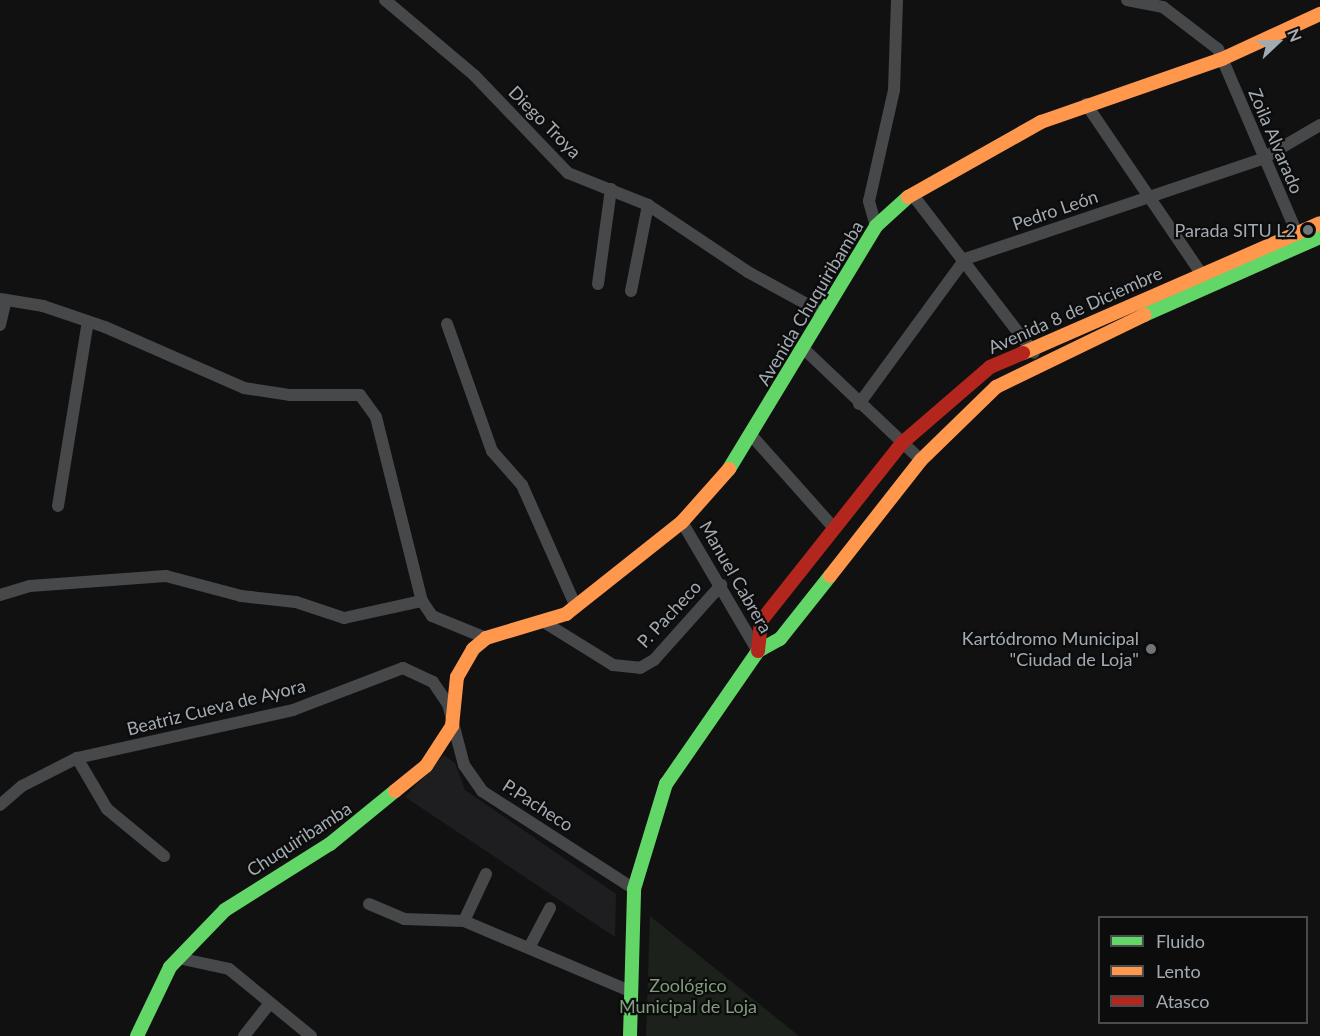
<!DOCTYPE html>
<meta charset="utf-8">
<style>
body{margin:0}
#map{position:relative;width:1320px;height:1036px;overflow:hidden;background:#111112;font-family:Lato,sans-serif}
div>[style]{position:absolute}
.built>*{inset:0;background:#1e1e20}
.green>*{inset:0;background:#1c211c}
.street>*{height:12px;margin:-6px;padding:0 6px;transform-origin:6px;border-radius:6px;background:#46484a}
.fast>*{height:14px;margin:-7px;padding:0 7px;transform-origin:7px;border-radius:7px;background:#63d668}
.slow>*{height:14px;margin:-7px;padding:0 7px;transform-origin:7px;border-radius:7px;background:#ff974d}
.jam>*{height:14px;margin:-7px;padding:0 7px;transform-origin:7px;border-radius:7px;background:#b3261e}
.dots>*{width:16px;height:16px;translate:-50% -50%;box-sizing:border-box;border:3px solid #0c0c0d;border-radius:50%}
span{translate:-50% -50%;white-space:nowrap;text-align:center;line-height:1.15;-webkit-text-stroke:4.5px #0c0c0d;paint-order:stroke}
.street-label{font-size:18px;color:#a3abb2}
.poi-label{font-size:18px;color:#a3abb2}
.right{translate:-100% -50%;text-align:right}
.park-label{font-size:18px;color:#809c7b}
.legend{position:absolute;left:1098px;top:916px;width:210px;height:108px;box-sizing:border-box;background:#0c0c0d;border:2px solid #484c4f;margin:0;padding:8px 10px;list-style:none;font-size:18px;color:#a3abb2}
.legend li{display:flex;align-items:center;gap:12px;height:30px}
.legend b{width:30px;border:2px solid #484c4f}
.north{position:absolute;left:1248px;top:12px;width:60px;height:60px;-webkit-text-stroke:4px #0c0c0d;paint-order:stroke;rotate:68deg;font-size:16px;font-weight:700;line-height:24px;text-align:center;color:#a3abb2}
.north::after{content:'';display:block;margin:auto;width:21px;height:27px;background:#a3abb2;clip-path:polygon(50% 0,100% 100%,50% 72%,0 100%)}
</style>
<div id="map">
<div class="built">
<i style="clip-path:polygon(444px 755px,455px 763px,465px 790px,616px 894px,615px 937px,405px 797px)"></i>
</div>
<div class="green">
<i style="clip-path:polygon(650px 916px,799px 1036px,646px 1036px)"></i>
</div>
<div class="street">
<i style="left:385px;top:0;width:116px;rotate:40.1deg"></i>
<i style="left:474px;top:75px;width:136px;rotate:46.2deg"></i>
<i style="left:568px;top:173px;width:86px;rotate:21.8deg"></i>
<i style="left:648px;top:205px;width:120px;rotate:33.8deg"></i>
<i style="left:748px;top:272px;width:85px;rotate:28.7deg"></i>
<i style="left:1127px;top:0;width:37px;rotate:11deg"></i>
<i style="left:1163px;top:7px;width:69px;rotate:37.4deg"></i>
<i style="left:1218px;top:49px;width:206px;rotate:66.8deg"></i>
<i style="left:1086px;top:104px;width:212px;rotate:55.8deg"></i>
<i style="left:912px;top:194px;width:200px;rotate:52.5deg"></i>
<i style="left:876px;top:226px;width:26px;rotate:-106deg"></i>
<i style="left:869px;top:201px;width:114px;rotate:-77.3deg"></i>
<i style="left:894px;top:90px;width:90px;rotate:-88.1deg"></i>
<i style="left:598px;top:284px;width:96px;rotate:-82.2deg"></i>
<i style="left:631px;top:291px;width:88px;rotate:-78.8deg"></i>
<i style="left:0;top:299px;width:44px;rotate:9.2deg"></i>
<i style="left:43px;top:306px;width:65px;rotate:18.7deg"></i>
<i style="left:105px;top:327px;width:152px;rotate:23.7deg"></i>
<i style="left:244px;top:388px;width:47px;rotate:8.7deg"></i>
<i style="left:290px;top:395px;width:70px"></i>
<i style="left:360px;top:395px;width:27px;rotate:54deg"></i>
<i style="left:376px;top:417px;width:190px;rotate:76deg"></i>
<i style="left:422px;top:601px;width:18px;rotate:56deg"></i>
<i style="left:432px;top:616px;width:58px;rotate:22.2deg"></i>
<i style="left:447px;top:324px;width:135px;rotate:70.5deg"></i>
<i style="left:492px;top:451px;width:45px;rotate:48.6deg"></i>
<i style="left:522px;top:485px;width:133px;rotate:66.1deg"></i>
<i style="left:0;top:325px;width:26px;rotate:-77deg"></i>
<i style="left:804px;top:349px;width:161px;rotate:43.5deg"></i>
<i style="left:859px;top:404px;width:180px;rotate:-53.8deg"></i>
<i style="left:965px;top:259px;width:313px;rotate:-18.6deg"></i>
<i style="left:1262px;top:159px;width:67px;rotate:-30.4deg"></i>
<i style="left:752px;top:436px;width:123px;rotate:48.3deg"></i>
<i style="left:58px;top:506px;width:187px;rotate:-80.8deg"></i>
<i style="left:682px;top:522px;width:148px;rotate:59.6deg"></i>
<i style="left:0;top:595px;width:31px;rotate:-17deg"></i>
<i style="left:30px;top:586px;width:136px;rotate:-4.2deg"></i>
<i style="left:166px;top:576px;width:78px;rotate:14.9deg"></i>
<i style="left:241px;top:596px;width:55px;rotate:6.2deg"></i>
<i style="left:296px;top:602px;width:51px;rotate:18.4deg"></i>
<i style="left:344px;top:618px;width:80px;rotate:-12.3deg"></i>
<i style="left:547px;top:624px;width:78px;rotate:31.8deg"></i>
<i style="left:613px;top:665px;width:27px;rotate:6deg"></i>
<i style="left:640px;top:668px;width:16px;rotate:-30deg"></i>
<i style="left:654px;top:660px;width:101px;rotate:-48.2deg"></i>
<i style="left:77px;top:758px;width:59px;rotate:59.5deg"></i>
<i style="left:107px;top:809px;width:74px;rotate:39.5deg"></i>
<i style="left:0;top:805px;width:29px;rotate:-41deg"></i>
<i style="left:22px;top:786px;width:62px;rotate:-27deg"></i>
<i style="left:77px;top:758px;width:221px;rotate:-12.5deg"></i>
<i style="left:293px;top:710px;width:118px;rotate:-20.9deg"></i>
<i style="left:403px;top:668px;width:33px;rotate:25deg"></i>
<i style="left:433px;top:682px;width:27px;rotate:56deg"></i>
<i style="left:448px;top:704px;width:63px;rotate:75.3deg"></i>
<i style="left:464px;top:765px;width:32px;rotate:55deg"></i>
<i style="left:482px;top:791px;width:181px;rotate:32.8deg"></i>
<i style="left:369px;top:904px;width:38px;rotate:23deg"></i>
<i style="left:404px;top:919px;width:60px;rotate:1.9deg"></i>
<i style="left:464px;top:921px;width:180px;rotate:22.9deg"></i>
<i style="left:464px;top:921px;width:52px;rotate:-64.9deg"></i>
<i style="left:530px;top:946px;width:43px;rotate:-62.2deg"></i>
<i style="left:178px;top:958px;width:52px;rotate:12.2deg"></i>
<i style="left:229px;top:969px;width:106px;rotate:39.3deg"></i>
<i style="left:244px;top:1036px;width:42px;rotate:-51.8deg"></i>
</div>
<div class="fast">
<i style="left:1144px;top:315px;width:193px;rotate:-23.9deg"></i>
<i style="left:729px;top:469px;width:284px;rotate:-58.8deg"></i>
<i style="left:876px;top:226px;width:43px;rotate:-42.2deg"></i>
<i style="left:137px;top:1036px;width:76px;rotate:-64.4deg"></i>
<i style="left:170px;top:967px;width:79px;rotate:-46deg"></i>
<i style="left:225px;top:910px;width:124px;rotate:-32.2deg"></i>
<i style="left:330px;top:844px;width:84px;rotate:-39.2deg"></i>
<i style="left:630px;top:1036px;width:147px;rotate:-88.4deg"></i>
<i style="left:634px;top:889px;width:110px;rotate:-73.1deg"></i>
<i style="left:666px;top:784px;width:162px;rotate:-55.3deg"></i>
<i style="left:758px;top:651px;width:25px;rotate:-29deg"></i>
<i style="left:780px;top:639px;width:80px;rotate:-51.6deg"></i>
</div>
<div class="slow">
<i style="left:908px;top:197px;width:153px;rotate:-29.4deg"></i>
<i style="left:1041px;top:122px;width:192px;rotate:-19.2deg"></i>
<i style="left:1222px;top:59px;width:108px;rotate:-24.7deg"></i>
<i style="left:1023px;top:353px;width:324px;rotate:-23.6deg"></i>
<i style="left:830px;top:576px;width:147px;rotate:-51.9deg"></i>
<i style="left:921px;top:460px;width:105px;rotate:-44.2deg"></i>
<i style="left:996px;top:387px;width:165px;rotate:-25.9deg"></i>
<i style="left:395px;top:791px;width:40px;rotate:-39deg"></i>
<i style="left:426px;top:766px;width:48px;rotate:-57deg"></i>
<i style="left:452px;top:726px;width:49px;rotate:-84.2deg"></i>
<i style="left:457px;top:677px;width:32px;rotate:-60deg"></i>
<i style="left:473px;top:649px;width:17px;rotate:-40deg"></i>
<i style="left:486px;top:638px;width:84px;rotate:-16.7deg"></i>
<i style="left:566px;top:614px;width:148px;rotate:-38.4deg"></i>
<i style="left:682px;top:522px;width:71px;rotate:-48.4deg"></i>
</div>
<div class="jam">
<i style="left:758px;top:651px;width:30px;rotate:-84deg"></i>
<i style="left:761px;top:621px;width:227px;rotate:-51.6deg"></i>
<i style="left:902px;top:443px;width:116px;rotate:-40.8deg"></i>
<i style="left:990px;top:367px;width:36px;rotate:-23deg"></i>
</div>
<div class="dots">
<i style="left:1308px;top:230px;background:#70757a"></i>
<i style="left:1151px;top:649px;background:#70757a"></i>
</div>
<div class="street-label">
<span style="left:545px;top:122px;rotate:45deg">Diego Troya</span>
<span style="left:1276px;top:141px;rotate:67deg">Zoila Alvarado</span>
<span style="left:1055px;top:210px;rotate:-19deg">Pedro León</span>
<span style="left:810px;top:303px;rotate:-59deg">Avenida Chuquiribamba</span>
<span style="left:1075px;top:310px;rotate:-24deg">Avenida 8 de Diciembre</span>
<span style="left:736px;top:577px;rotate:60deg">Manuel Cabrera</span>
<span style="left:669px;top:614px;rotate:-47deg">P. Pacheco</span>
<span style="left:216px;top:707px;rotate:-14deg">Beatriz Cueva de Ayora</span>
<span style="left:538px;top:805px;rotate:33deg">P.Pacheco</span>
<span style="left:299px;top:839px;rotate:-33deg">Chuquiribamba</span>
</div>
<div class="poi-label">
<span class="right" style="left:1296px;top:230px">Parada SITU L2</span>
<span class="right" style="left:1139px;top:649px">Kartódromo Municipal<br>"Ciudad de Loja"</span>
</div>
<div class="park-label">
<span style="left:688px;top:996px">Zoológico<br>Municipal de Loja</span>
</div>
<ul class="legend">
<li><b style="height:8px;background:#63d668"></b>Fluido</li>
<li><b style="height:8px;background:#ff974d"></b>Lento</li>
<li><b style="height:8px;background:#b3261e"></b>Atasco</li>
</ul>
<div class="north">N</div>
</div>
